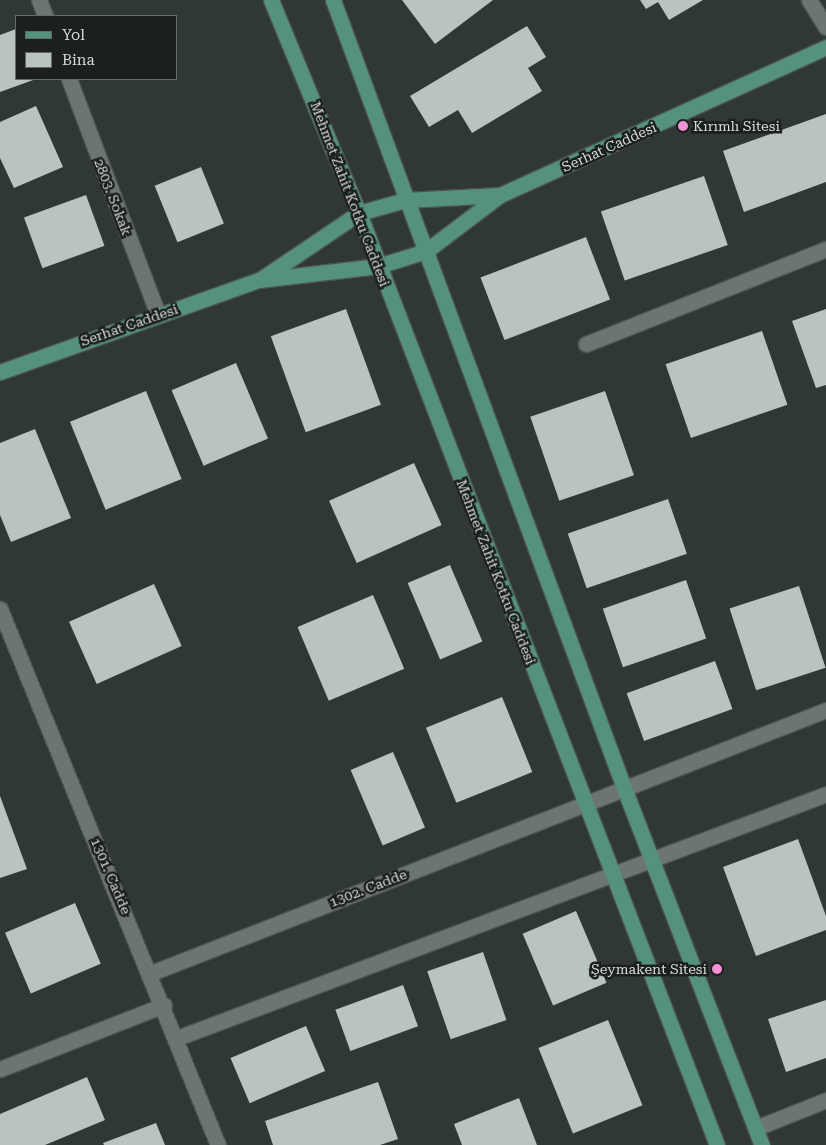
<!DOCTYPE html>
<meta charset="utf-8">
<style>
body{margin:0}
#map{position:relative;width:826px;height:1145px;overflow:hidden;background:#303835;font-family:"Roboto Serif",serif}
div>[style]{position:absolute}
.building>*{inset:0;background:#b9c3bf;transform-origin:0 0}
.roads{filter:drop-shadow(1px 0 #4d5452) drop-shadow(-1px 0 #4d5452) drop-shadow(0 1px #4d5452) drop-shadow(0 -1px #4d5452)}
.minor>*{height:15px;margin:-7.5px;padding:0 7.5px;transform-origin:7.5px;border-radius:7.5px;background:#6c7572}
.major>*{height:15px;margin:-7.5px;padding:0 7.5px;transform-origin:7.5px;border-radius:7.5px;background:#55917f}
.dots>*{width:14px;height:14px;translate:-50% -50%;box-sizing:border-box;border:2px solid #1b1f1d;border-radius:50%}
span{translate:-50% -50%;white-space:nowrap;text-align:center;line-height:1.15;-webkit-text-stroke:5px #1b1f1d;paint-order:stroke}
.poi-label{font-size:14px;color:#d6dbd9}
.left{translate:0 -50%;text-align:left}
.right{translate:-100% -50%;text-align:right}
.street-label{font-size:14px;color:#d6dbd9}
.legend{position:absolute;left:15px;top:15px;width:162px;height:65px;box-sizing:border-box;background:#1b1f1d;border:1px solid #666a68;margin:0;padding:6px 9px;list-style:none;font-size:15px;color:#d6dbd9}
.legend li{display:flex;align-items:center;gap:10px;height:25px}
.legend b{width:25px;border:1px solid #666a68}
</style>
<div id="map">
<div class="building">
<i style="clip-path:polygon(402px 0,493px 0,435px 44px)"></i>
<i style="clip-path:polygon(640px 0,703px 0,669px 20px,658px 2px,646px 9px)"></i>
<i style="clip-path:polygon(527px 26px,546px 57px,528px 68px,542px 91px,472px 133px,458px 110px,429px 127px,410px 96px)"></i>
<i style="clip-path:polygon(16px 29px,16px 79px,36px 79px,0 92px,0 35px)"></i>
<i style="clip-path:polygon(36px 106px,63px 167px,14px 188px,0 158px,0 122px)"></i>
<i style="clip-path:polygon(826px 114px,826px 182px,744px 212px,723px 151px)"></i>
<i style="left:201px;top:167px;width:61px;height:50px;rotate:68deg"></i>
<i style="left:704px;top:176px;width:73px;height:109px;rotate:71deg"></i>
<i style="left:86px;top:195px;width:54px;height:66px;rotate:70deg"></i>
<i style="left:586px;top:237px;width:67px;height:113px;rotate:69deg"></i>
<i style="left:346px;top:309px;width:102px;height:80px;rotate:70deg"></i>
<i style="clip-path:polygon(826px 309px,826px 385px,816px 388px,792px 321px)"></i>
<i style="left:762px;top:331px;width:78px;height:102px;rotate:71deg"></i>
<i style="left:236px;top:363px;width:82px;height:70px;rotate:67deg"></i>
<i style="left:146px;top:391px;width:95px;height:82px;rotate:68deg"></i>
<i style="left:605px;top:391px;width:89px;height:79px;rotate:71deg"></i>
<i style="clip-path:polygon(35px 429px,71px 518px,11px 542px,0 515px,0 443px)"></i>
<i style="left:414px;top:463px;width:68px;height:93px;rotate:66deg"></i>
<i style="left:668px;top:499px;width:58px;height:106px;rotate:71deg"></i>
<i style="left:450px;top:565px;width:83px;height:46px;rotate:67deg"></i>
<i style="left:686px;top:580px;width:62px;height:88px;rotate:71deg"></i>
<i style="left:154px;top:584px;width:68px;height:93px;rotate:66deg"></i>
<i style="left:799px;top:586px;width:86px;height:73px;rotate:72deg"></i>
<i style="left:373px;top:595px;width:80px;height:82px;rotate:67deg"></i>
<i style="left:715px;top:661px;width:51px;height:94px;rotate:70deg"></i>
<i style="left:502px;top:697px;width:81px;height:82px;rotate:68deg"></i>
<i style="left:393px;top:752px;width:82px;height:46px;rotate:67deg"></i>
<i style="clip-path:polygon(0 796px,27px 869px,0 878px)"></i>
<i style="clip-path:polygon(798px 839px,826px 916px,826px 930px,756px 956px,723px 867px)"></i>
<i style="left:75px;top:903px;width:66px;height:76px;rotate:67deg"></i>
<i style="left:576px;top:911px;width:78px;height:58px;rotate:67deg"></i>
<i style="left:483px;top:952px;width:72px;height:59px;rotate:71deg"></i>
<i style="left:403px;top:985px;width:44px;height:72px;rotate:70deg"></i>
<i style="clip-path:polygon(826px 1000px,826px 1058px,786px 1072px,768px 1019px)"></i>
<i style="left:608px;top:1020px;width:92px;height:75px;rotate:68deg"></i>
<i style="left:306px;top:1026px;width:49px;height:82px;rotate:67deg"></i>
<i style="clip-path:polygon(87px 1077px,105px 1120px,45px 1145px,0 1145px,0 1114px)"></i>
<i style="clip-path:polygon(378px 1082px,398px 1139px,380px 1145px,273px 1145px,265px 1121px)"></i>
<i style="clip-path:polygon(519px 1098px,537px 1145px,462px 1145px,454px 1124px)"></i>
<i style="clip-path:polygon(156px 1123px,165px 1145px,104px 1145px,103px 1143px)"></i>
</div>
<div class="roads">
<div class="minor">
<i style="left:39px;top:0;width:17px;rotate:69deg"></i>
<i style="left:809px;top:0;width:32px;rotate:58deg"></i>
<i style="left:69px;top:79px;width:252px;rotate:69.3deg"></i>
<i style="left:586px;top:344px;width:258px;rotate:-21.6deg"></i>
<i style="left:0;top:609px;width:579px;rotate:67.87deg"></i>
<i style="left:151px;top:973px;width:724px;rotate:-21.29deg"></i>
<i style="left:177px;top:1038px;width:693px;rotate:-20.6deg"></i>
<i style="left:0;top:1069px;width:176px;rotate:-21.3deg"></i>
<i style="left:756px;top:1128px;width:75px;rotate:-21.8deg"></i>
</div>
<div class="major">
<i style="left:271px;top:0;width:230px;rotate:67.6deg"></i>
<i style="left:359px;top:213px;width:998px;rotate:68.99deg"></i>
<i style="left:333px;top:0;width:840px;rotate:69.73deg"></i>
<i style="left:624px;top:788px;width:383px;rotate:68.9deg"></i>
<i style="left:261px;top:279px;width:118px;rotate:-34deg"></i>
<i style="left:359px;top:213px;width:48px;rotate:-15.8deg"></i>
<i style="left:405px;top:200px;width:95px;rotate:-3deg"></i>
<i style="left:0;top:372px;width:275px;rotate:-19.6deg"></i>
<i style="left:259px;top:280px;width:120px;rotate:-6.7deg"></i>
<i style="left:378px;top:266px;width:50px;rotate:-17.4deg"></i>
<i style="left:426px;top:251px;width:93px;rotate:-37.1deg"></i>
<i style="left:500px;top:195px;width:358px;rotate:-24.4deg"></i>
</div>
</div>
<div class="dots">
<i style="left:683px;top:126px;background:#f391d5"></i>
<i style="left:717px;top:969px;background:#f391d5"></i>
</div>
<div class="poi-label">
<span class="left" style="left:693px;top:126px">Kırımlı Sitesi</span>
<span class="right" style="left:707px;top:969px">Şeymakent Sitesi</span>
</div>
<div class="street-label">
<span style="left:609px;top:147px;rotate:-24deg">Serhat Caddesi</span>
<span style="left:350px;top:194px;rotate:69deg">Mehmet Zahit Kotku Caddesi</span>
<span style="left:113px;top:197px;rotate:69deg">2803. Sokak</span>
<span style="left:129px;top:325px;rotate:-19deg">Serhat Caddesi</span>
<span style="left:496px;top:572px;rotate:69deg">Mehmet Zahit Kotku Caddesi</span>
<span style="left:111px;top:876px;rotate:67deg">1301. Cadde</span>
<span style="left:368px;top:888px;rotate:-21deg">1302. Cadde</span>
</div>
<ul class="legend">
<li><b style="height:6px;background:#55917f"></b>Yol</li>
<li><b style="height:14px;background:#b9c3bf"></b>Bina</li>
</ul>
</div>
